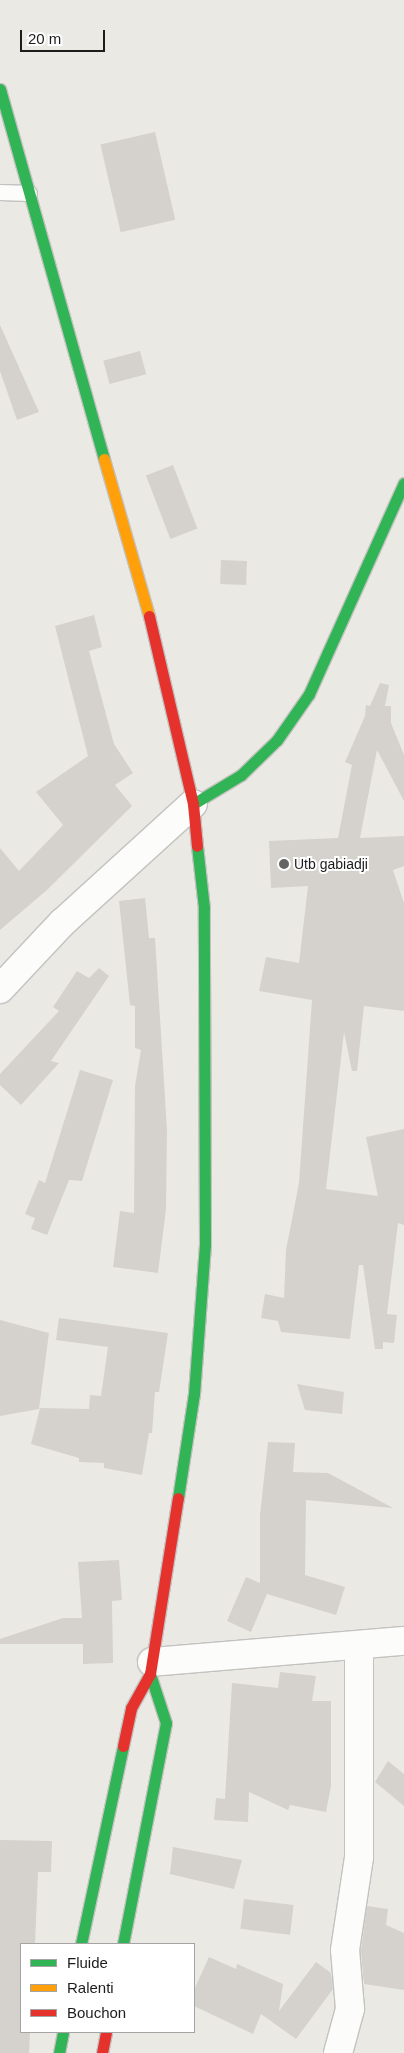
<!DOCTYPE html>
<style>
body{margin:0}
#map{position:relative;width:404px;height:2053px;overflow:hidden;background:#eae9e4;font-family:Helvetica,sans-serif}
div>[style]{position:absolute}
.building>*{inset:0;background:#d5d2ce;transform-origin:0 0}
.roads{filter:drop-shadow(1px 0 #c3c2c0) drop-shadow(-1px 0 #c3c2c0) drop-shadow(0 1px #c3c2c0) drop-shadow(0 -1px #c3c2c0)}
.lane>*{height:15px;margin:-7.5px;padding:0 7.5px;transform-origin:7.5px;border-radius:7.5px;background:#fcfcfb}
.street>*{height:28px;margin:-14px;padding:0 14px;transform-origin:14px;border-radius:14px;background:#fcfcfb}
.fast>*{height:11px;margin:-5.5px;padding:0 5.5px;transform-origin:5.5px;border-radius:5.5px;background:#30b455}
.slow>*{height:11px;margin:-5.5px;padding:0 5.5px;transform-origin:5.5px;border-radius:5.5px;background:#ff9f0a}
.jam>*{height:11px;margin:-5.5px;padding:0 5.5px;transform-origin:5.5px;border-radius:5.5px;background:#e5322d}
.dots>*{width:14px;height:14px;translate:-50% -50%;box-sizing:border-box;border:2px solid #fff;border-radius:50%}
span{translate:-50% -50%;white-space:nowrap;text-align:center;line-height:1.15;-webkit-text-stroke:4px #fff;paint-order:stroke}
.poi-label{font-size:14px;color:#1c1c1c}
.left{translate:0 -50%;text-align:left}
.legend{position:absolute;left:20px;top:1943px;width:175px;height:90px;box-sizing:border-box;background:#fff;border:1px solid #a4a4a4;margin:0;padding:6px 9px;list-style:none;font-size:15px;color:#1c1c1c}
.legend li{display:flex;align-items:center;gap:10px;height:25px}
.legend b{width:25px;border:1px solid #a4a4a4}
.scale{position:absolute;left:20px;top:30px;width:85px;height:22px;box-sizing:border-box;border:2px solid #1c1c1c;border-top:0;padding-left:6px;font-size:15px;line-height:18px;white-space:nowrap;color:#1c1c1c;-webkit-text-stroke:4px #fff;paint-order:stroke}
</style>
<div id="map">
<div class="building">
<i style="left:155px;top:132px;width:90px;height:56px;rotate:77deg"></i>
<i style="clip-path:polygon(0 325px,39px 412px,17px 420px,0 371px)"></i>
<i style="left:140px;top:351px;width:24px;height:38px;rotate:75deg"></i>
<i style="left:173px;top:465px;width:68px;height:29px;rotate:69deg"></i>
<i style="left:221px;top:560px;width:26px;height:24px;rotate:2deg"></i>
<i style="clip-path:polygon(94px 615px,102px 647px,89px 651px,114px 744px,133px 773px,115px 785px,132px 806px,47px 890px,0 930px,0 848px,19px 871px,63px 825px,36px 792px,88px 756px,55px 626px)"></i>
<i style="clip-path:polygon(380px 683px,389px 685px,385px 706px,391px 706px,391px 723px,404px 755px,404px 801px,377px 750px,360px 838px,404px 836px,404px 866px,393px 870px,404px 903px,404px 1011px,364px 1006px,357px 1071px,352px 1071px,344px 1032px,326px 1189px,378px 1196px,366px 1137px,404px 1129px,404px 1225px,398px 1223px,387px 1314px,397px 1315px,394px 1343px,383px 1342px,383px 1349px,375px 1349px,363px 1265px,359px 1265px,350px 1339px,281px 1332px,278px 1321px,261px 1318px,265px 1294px,284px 1298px,286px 1250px,299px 1183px,312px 1000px,259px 991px,266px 957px,299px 963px,308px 886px,271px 888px,269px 841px,338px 838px,352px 765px,345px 762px,365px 716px,366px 705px,370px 706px)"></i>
<i style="clip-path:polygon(145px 898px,149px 938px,155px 938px,167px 1130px,166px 1209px,158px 1273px,113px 1267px,120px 1211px,134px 1213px,135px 1086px,141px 1050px,135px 1048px,135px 1006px,130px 1005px,119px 901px)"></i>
<i style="clip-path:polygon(99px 968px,109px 976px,51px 1061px,59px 1063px,21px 1105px,0 1085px,0 1074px,59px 1011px,53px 1007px,77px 971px,89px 978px)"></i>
<i style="clip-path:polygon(80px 1070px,113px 1080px,82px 1181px,69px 1180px,47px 1235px,31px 1229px,35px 1218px,25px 1214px,39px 1180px,45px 1183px)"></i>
<i style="clip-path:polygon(59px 1318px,168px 1333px,159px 1392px,155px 1392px,152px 1433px,149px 1433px,142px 1475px,104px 1468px,104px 1463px,79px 1462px,79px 1458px,31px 1444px,40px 1408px,89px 1409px,90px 1395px,101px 1396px,108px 1347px,56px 1340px)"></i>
<i style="clip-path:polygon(0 1320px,49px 1333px,39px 1409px,0 1416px)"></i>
<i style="clip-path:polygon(297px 1384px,344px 1392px,342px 1414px,305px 1410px)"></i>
<i style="clip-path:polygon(268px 1442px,295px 1443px,293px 1472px,328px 1473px,393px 1508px,306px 1500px,305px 1575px,345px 1587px,336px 1615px,267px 1594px,251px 1632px,227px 1621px,246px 1577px,260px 1583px,260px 1515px)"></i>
<i style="clip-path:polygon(119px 1560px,122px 1600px,112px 1601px,113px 1663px,83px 1664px,83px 1644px,0 1644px,0 1639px,63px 1618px,82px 1618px,78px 1562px)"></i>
<i style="clip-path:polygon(280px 1672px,316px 1676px,312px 1701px,331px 1701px,331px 1786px,326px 1812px,290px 1805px,288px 1810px,249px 1792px,248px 1822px,214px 1820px,216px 1798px,225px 1799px,232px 1683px,278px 1688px)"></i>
<i style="clip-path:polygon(388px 1761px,404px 1774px,404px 1806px,375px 1782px)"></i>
<i style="clip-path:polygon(0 1840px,52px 1841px,51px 1872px,38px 1872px,35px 1944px,21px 1944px,21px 2032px,30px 2032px,29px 2053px,0 2053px)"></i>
<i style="clip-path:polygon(173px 1847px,242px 1860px,234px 1889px,170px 1874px)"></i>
<i style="left:244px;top:1899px;width:50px;height:30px;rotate:7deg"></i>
<i style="clip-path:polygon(367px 1906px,388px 1909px,386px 1925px,404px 1933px,404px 1990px,364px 1984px,361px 1951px)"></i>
<i style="clip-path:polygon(209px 1957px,236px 1969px,237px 1964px,283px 1984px,279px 2011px,316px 1962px,331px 1973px,333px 1989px,296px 2039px,261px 2014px,253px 2034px,194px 2006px,194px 1990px)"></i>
</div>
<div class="roads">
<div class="lane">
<i style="left:0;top:192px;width:29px;rotate:2deg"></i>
</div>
<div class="street">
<i style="left:0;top:989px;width:91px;rotate:-46.8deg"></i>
<i style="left:62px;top:923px;width:177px;rotate:-42.3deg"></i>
<i style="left:152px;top:1662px;width:253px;rotate:-4.8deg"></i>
<i style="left:338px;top:2053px;width:46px;rotate:-74.7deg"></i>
<i style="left:350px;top:2009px;width:59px;rotate:-94.8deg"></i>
<i style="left:345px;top:1950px;width:94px;rotate:-81.4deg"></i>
<i style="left:359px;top:1857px;width:210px;rotate:-90deg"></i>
</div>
<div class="fast">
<i style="left:0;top:89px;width:384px;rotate:74.3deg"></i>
<i style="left:193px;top:804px;width:56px;rotate:-31.1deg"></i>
<i style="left:241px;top:775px;width:50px;rotate:-44.2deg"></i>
<i style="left:277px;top:740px;width:56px;rotate:-55.2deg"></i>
<i style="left:309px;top:694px;width:231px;rotate:-65.8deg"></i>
<i style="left:178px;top:1498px;width:105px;rotate:-81.3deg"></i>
<i style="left:194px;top:1394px;width:149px;rotate:-85.8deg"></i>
<i style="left:205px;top:1245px;width:337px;rotate:-90.2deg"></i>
<i style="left:204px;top:908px;width:62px;rotate:-96.4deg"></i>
<i style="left:81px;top:1944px;width:202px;rotate:-78deg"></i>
<i style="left:123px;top:1944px;width:225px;rotate:-79deg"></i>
<i style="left:166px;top:1723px;width:52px;rotate:-108.1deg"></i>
<i style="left:59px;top:2053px;width:21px;rotate:-79deg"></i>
</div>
<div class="slow">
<i style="left:104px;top:459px;width:163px;rotate:74deg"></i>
</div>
<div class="jam">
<i style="left:149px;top:616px;width:193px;rotate:76.8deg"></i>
<i style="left:193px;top:804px;width:42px;rotate:84.6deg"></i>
<i style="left:123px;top:1746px;width:39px;rotate:-78deg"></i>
<i style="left:131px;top:1708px;width:39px;rotate:-61deg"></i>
<i style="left:150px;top:1674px;width:178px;rotate:-81deg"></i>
<i style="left:102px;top:2053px;width:21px;rotate:-79deg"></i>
</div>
</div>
<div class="dots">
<i style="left:284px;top:864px;background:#646462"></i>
</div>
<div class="poi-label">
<span class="left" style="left:294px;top:864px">Utb gabiadji</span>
</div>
<ul class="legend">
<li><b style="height:6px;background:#30b455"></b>Fluide</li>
<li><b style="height:6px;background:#ff9f0a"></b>Ralenti</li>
<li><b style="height:6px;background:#e5322d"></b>Bouchon</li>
</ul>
<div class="scale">20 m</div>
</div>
